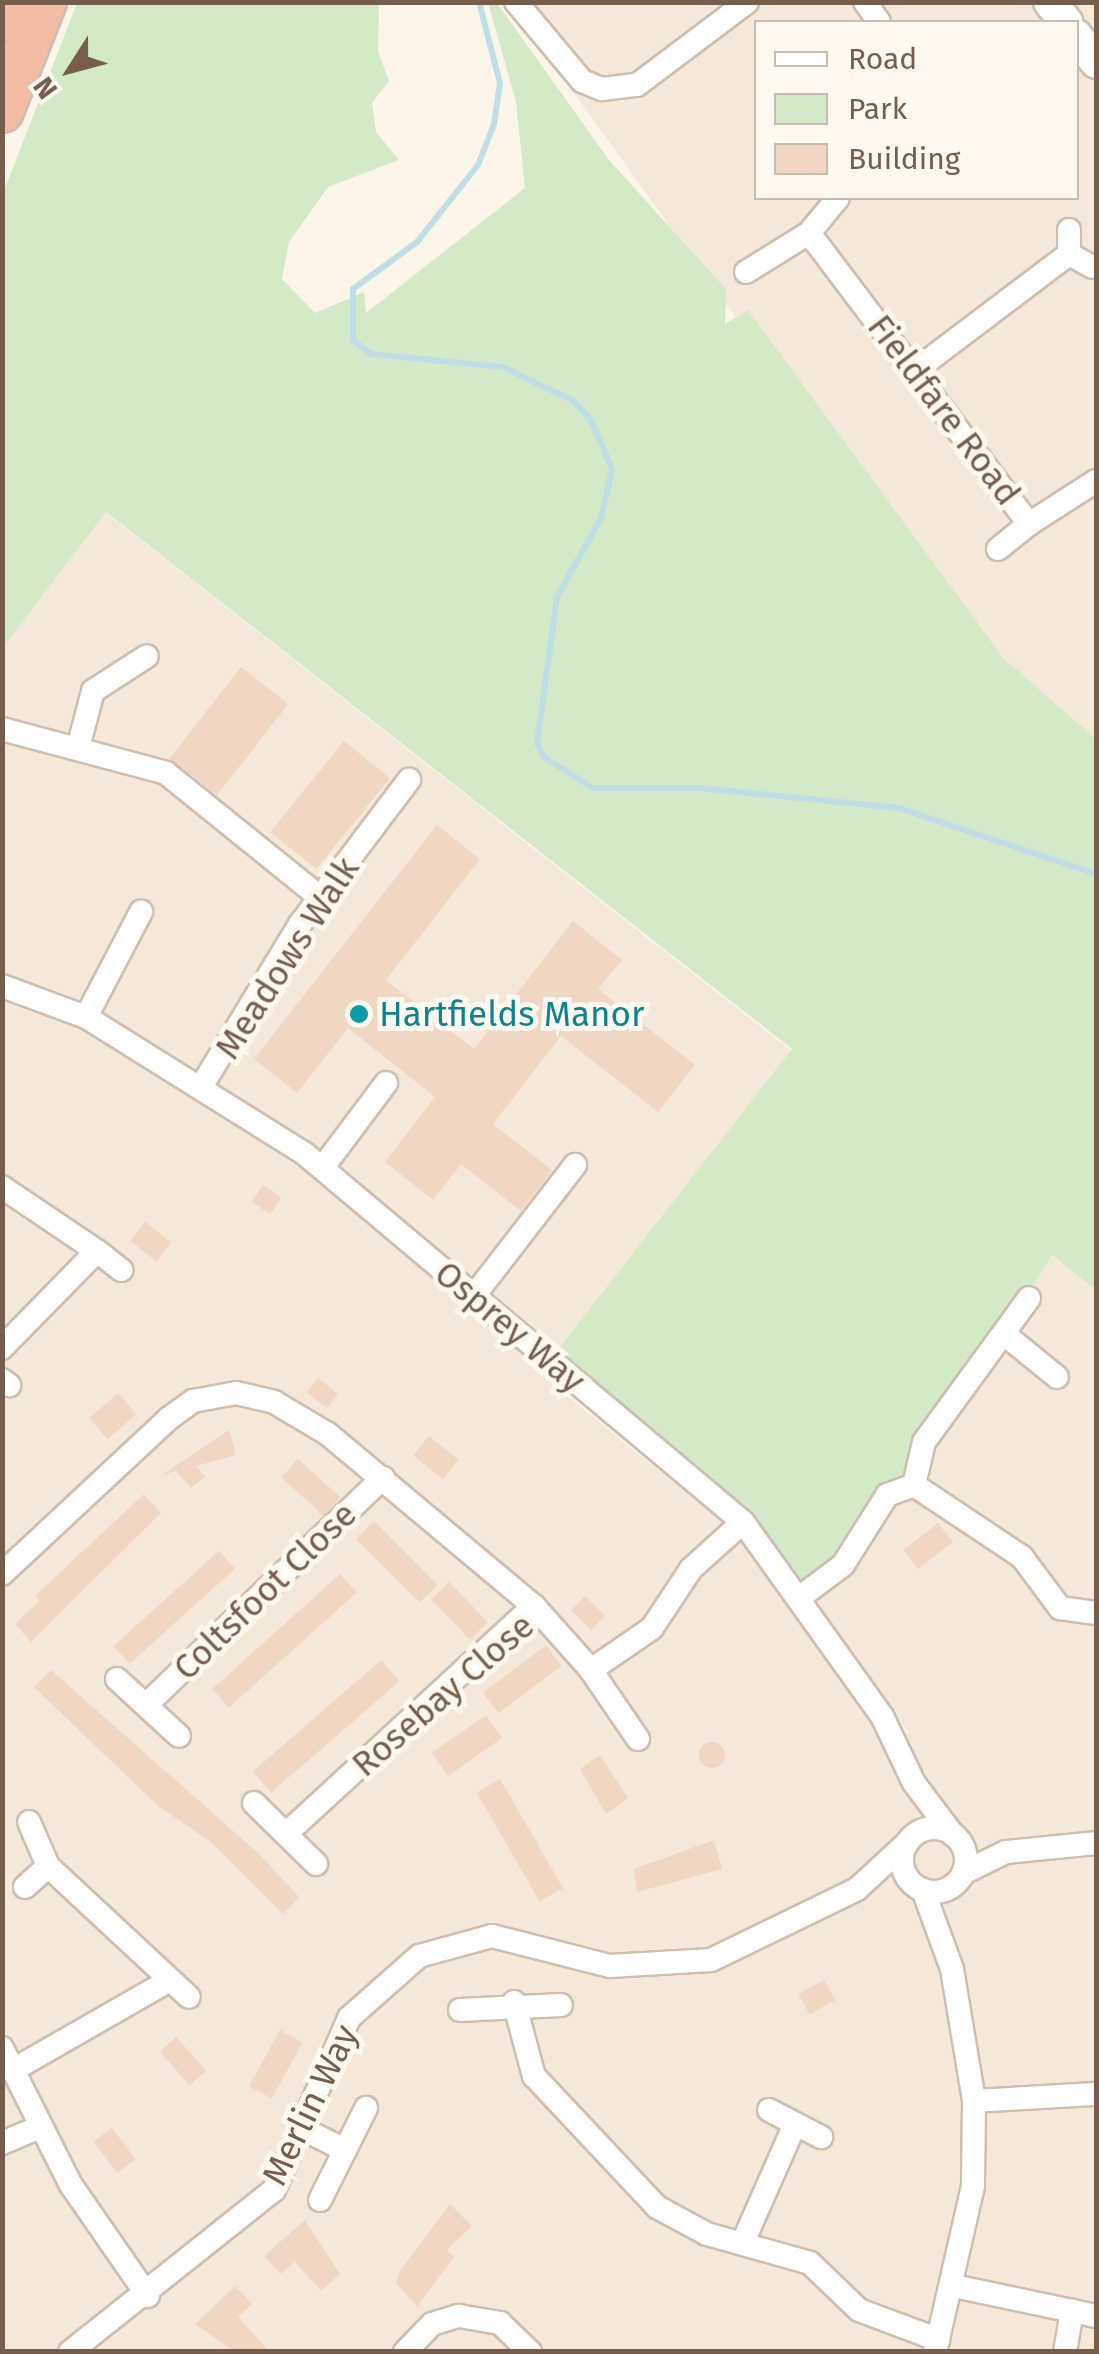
<!DOCTYPE html>
<style>
body{margin:0}
#map{position:relative;width:1099px;height:2354px;overflow:hidden;background:#fcf6ea;font-family:"Fira Sans",sans-serif}
div>[style]{position:absolute}
.residential>*{inset:0;background:#f3e8d9}
.green>*{inset:0;background:#d4e9c8}
.stream>*{height:6px;margin:-3px;padding:0 3px;transform-origin:3px;border-radius:3px;background:#bfdee5}
.building>*{inset:0;background:#f0d7c3;transform-origin:0 0}
.round{border-radius:50%}
.roads{filter:drop-shadow(2px 0 #cebeb0) drop-shadow(-2px 0 #cebeb0) drop-shadow(0 2px #cebeb0) drop-shadow(0 -2px #cebeb0)}
.street>*{height:22px;margin:-11px;padding:0 11px;transform-origin:11px;border-radius:11px;background:#fff}
.street>.ring{margin:-11px;padding:0;box-sizing:content-box;background:none;border:22px solid #fff;border-radius:50%}
.secondary>*{height:32px;margin:-16px;padding:0 16px;transform-origin:16px;border-radius:16px;background:#fff}
.highway>*{height:42px;margin:-21px;padding:0 21px;transform-origin:21px;border-radius:21px;background:#f2bca4}
.dots>*{width:28px;height:28px;translate:-50% -50%;box-sizing:border-box;border:5px solid #fef9f0;border-radius:50%}
span{translate:-50% -50%;white-space:nowrap;text-align:center;line-height:1.15;-webkit-text-stroke:10px #fef9f0;paint-order:stroke}
.street-label{font-size:35px;color:#765e4e}
.culture-label{font-size:35px;color:#0d838f}
.left{translate:0 -50%;text-align:left}
.frame{position:absolute;inset:0;border:5px solid #765e4e;pointer-events:none}
.legend{position:absolute;left:754px;top:20px;width:325px;height:180px;box-sizing:border-box;background:#fef9f0;border:2px solid #c8bbaf;margin:0;padding:12px 18px;list-style:none;font-size:30px;color:#765e4e}
.legend li{display:flex;align-items:center;gap:20px;height:50px}
.legend b{width:50px;border:2px solid #c8bbaf}
.north{position:absolute;left:20px;top:20px;width:100px;height:100px;-webkit-text-stroke:8px #fef9f0;paint-order:stroke;rotate:234deg;font-size:28px;font-weight:700;line-height:40px;text-align:center;color:#765e4e}
.north::after{content:'';display:block;margin:auto;width:35px;height:45px;background:#765e4e;clip-path:polygon(50% 0,100% 100%,50% 72%,0 100%)}
</style>
<div id="map">
<div class="residential">
<i style="clip-path:polygon(evenodd,509px 3px,1096px 3px,1096px 817px,509px 3px,756px 22px,1076px 22px,1076px 198px,756px 198px,756px 22px)"></i>
<i style="clip-path:polygon(evenodd,105px 512px,1096px 1290px,1096px 2351px,3px 2351px,2px 647px,105px 512px,552px 1358px,733px 1520px,910px 1733px,883px 1738px,739px 1536px,539px 1373px,552px 1358px)"></i>
</div>
<div class="green">
<i style="clip-path:polygon(77px 3px,379px 3px,378px 51px,389px 81px,372px 103px,376px 132px,399px 160px,328px 187px,289px 242px,282px 279px,315px 313px,364px 292px,366px 313px,525px 188px,516px 102px,488px 3px,497px 3px,609px 160px,726px 289px,725px 324px,748px 310px,1004px 659px,1096px 739px,1096px 1290px,1052px 1255px,911px 1483px,796px 1593px,747px 1519px,553px 1356px,792px 1049px,106px 512px,3px 647px,2px 196px)"></i>
</div>
<div class="stream">
<i style="left:479px;top:2px;width:84px;rotate:75.5deg"></i>
<i style="left:500px;top:83px;width:41px;rotate:98.3deg"></i>
<i style="left:494px;top:124px;width:44px;rotate:111.3deg"></i>
<i style="left:478px;top:165px;width:98px;rotate:128.4deg"></i>
<i style="left:417px;top:242px;width:79px;rotate:143.7deg"></i>
<i style="left:353px;top:289px;width:51px;rotate:90deg"></i>
<i style="left:353px;top:340px;width:23px;rotate:38deg"></i>
<i style="left:371px;top:354px;width:133px;rotate:5.6deg"></i>
<i style="left:503px;top:367px;width:76px;rotate:25.6deg"></i>
<i style="left:572px;top:400px;width:28px;rotate:46deg"></i>
<i style="left:591px;top:420px;width:53px;rotate:66.8deg"></i>
<i style="left:612px;top:469px;width:50px;rotate:102.7deg"></i>
<i style="left:601px;top:518px;width:90px;rotate:119.1deg"></i>
<i style="left:557px;top:597px;width:147px;rotate:97.8deg"></i>
<i style="left:537px;top:743px;width:16px;rotate:63deg"></i>
<i style="left:544px;top:757px;width:58px;rotate:32.3deg"></i>
<i style="left:593px;top:788px;width:106px"></i>
<i style="left:699px;top:788px;width:201px;rotate:5.7deg"></i>
<i style="left:899px;top:808px;width:208px;rotate:18.5deg"></i>
</div>
<div class="building">
<i style="left:241px;top:667px;width:60px;height:116px;rotate:38deg"></i>
<i style="left:344px;top:741px;width:59px;height:117px;rotate:39deg"></i>
<i style="clip-path:polygon(437px 825px,480px 859px,386px 980px,474px 1049px,573px 921px,622px 960px,598px 989px,695px 1065px,658px 1112px,561px 1036px,493px 1124px,552px 1170px,521px 1211px,461px 1164px,433px 1200px,385px 1162px,435px 1097px,348px 1028px,297px 1093px,254px 1059px)"></i>
<i style="left:263px;top:1185px;width:22px;height:20px;rotate:34deg"></i>
<i style="left:145px;top:1222px;width:33px;height:24px;rotate:38deg"></i>
<i style="left:318px;top:1378px;width:26px;height:18px;rotate:39deg"></i>
<i style="left:118px;top:1393px;width:28px;height:38px;rotate:49deg"></i>
<i style="clip-path:polygon(229px 1430px,236px 1455px,196px 1466px,205px 1477px,191px 1488px,176px 1471px,162px 1475px)"></i>
<i style="left:429px;top:1436px;width:38px;height:25px;rotate:39deg"></i>
<i style="left:298px;top:1459px;width:57px;height:25px;rotate:42deg"></i>
<i style="clip-path:polygon(144px 1494px,161px 1513px,31px 1642px,15px 1624px,39px 1601px,35px 1596px)"></i>
<i style="left:374px;top:1521px;width:90px;height:25px;rotate:45deg"></i>
<i style="left:938px;top:1523px;width:24px;height:44px;rotate:52deg"></i>
<i style="left:219px;top:1551px;width:24px;height:142px;rotate:48deg"></i>
<i style="left:340px;top:1574px;width:25px;height:172px;rotate:48deg"></i>
<i style="left:449px;top:1582px;width:56px;height:25px;rotate:46deg"></i>
<i style="left:585px;top:1596px;width:28px;height:20px;rotate:44deg"></i>
<i style="left:546px;top:1645px;width:26px;height:79px;rotate:53deg"></i>
<i style="left:381px;top:1660px;width:28px;height:170px;rotate:49deg"></i>
<i style="clip-path:polygon(51px 1670px,258px 1853px,299px 1897px,283px 1914px,212px 1843px,156px 1804px,34px 1687px)"></i>
<i style="left:486px;top:1715px;width:28px;height:66px;rotate:55deg"></i>
<i class="round" style="left:699px;top:1742px;width:26px;height:26px"></i>
<i style="clip-path:polygon(600px 1755px,628px 1798px,606px 1814px,580px 1769px)"></i>
<i style="left:500px;top:1779px;width:126px;height:27px;rotate:60deg"></i>
<i style="clip-path:polygon(714px 1840px,722px 1869px,637px 1892px,634px 1869px)"></i>
<i style="left:824px;top:1980px;width:23px;height:29px;rotate:61deg"></i>
<i style="left:280px;top:2030px;width:26px;height:64px;rotate:29deg"></i>
<i style="left:176px;top:2037px;width:45px;height:22px;rotate:48deg"></i>
<i style="left:112px;top:2128px;width:39px;height:23px;rotate:53deg"></i>
<i style="clip-path:polygon(450px 2204px,472px 2226px,447px 2250px,454px 2257px,417px 2306px,396px 2283px,400px 2271px)"></i>
<i style="clip-path:polygon(305px 2220px,340px 2274px,321px 2291px,295px 2262px,280px 2274px,264px 2256px)"></i>
<i style="clip-path:polygon(235px 2286px,252px 2304px,238px 2317px,270px 2352px,235px 2352px,195px 2324px)"></i>
</div>
<div class="roads">
<div class="street">
<i style="left:516px;top:2px;width:103px;rotate:50.1deg"></i>
<i style="left:582px;top:81px;width:22px;rotate:22deg"></i>
<i style="left:602px;top:89px;width:35px;rotate:-7deg"></i>
<i style="left:637px;top:85px;width:138px;rotate:-37deg"></i>
<i style="left:865px;top:2px;width:24px;rotate:55deg"></i>
<i style="left:1069px;top:230px;width:24px;rotate:90deg"></i>
<i style="left:1069px;top:254px;width:26px;rotate:29deg"></i>
<i style="left:809px;top:233px;width:365px;rotate:52.9deg"></i>
<i style="left:1029px;top:524px;width:80px;rotate:-32.7deg"></i>
<i style="left:746px;top:272px;width:74px;rotate:-31.8deg"></i>
<i style="left:809px;top:233px;width:45px;rotate:-50.4deg"></i>
<i style="left:917px;top:369px;width:191px;rotate:-37.1deg"></i>
<i style="left:998px;top:549px;width:40px;rotate:-39deg"></i>
<i style="left:2px;top:729px;width:170px;rotate:15deg"></i>
<i style="left:166px;top:773px;width:199px;rotate:38.9deg"></i>
<i style="left:78px;top:748px;width:59px;rotate:-75.3deg"></i>
<i style="left:93px;top:691px;width:64px;rotate:-32.9deg"></i>
<i style="left:2px;top:986px;width:90px;rotate:20.3deg"></i>
<i style="left:86px;top:1017px;width:258px;rotate:32deg"></i>
<i style="left:305px;top:1154px;width:572px;rotate:40.04deg"></i>
<i style="left:743px;top:1522px;width:239px;rotate:54.4deg"></i>
<i style="left:882px;top:1716px;width:74px;rotate:64.5deg"></i>
<i style="left:914px;top:1783px;width:65px;rotate:53.1deg"></i>
<i style="left:86px;top:1017px;width:119px;rotate:-62.4deg"></i>
<i style="left:201px;top:1087px;width:191px;rotate:-58.7deg"></i>
<i style="left:300px;top:924px;width:181px;rotate:-52.9deg"></i>
<i style="left:323px;top:1167px;width:105px;rotate:-53.1deg"></i>
<i style="left:2px;top:1187px;width:115px;rotate:34deg"></i>
<i style="left:97px;top:1251px;width:136px;rotate:134.4deg"></i>
<i style="left:97px;top:1251px;width:31px;rotate:38deg"></i>
<i style="left:473px;top:1297px;width:167px;rotate:-52.3deg"></i>
<i style="left:1004px;top:1334px;width:68px;rotate:39.1deg"></i>
<i style="left:2px;top:1380px;width:9px;rotate:36deg"></i>
<i style="left:914px;top:1485px;width:44px;rotate:-76.9deg"></i>
<i style="left:924px;top:1442px;width:178px;rotate:-53.9deg"></i>
<i style="left:2px;top:1574px;width:227px;rotate:-43deg"></i>
<i style="left:168px;top:1419px;width:31px;rotate:-36deg"></i>
<i style="left:193px;top:1401px;width:44px;rotate:-10.5deg"></i>
<i style="left:236px;top:1393px;width:39px;rotate:13deg"></i>
<i style="left:274px;top:1402px;width:63px;rotate:30.7deg"></i>
<i style="left:328px;top:1434px;width:268px;rotate:39.9deg"></i>
<i style="left:799px;top:1598px;width:55px;rotate:-36.9deg"></i>
<i style="left:843px;top:1565px;width:83px;rotate:-57.8deg"></i>
<i style="left:887px;top:1495px;width:29px;rotate:-20deg"></i>
<i style="left:914px;top:1485px;width:130px;rotate:33.7deg"></i>
<i style="left:1022px;top:1557px;width:64px;rotate:53.3deg"></i>
<i style="left:1060px;top:1608px;width:36px;rotate:8deg"></i>
<i style="left:117px;top:1679px;width:84px;rotate:42.6deg"></i>
<i style="left:147px;top:1704px;width:327px;rotate:-43.8deg"></i>
<i style="left:638px;top:1739px;width:83px;rotate:-124.3deg"></i>
<i style="left:591px;top:1670px;width:74px;rotate:-34.5deg"></i>
<i style="left:652px;top:1628px;width:71px;rotate:-56.5deg"></i>
<i style="left:691px;top:1569px;width:70px;rotate:-42.1deg"></i>
<i style="left:254px;top:1803px;width:87px;rotate:44.5deg"></i>
<i style="left:29px;top:1822px;width:48px;rotate:66.6deg"></i>
<i style="left:48px;top:1866px;width:192px;rotate:42.9deg"></i>
<i class="ring" style="left:902px;top:1828px;width:42px;height:42px"></i>
<i style="left:288px;top:1832px;width:334px;rotate:-42.6deg"></i>
<i style="left:534px;top:1606px;width:86px;rotate:48.3deg"></i>
<i style="left:963px;top:1873px;width:48px;rotate:-26deg"></i>
<i style="left:1006px;top:1852px;width:90px;rotate:-5.7deg"></i>
<i style="left:25px;top:1887px;width:31px;rotate:-42deg"></i>
<i style="left:923px;top:1890px;width:84px;rotate:69.8deg"></i>
<i style="left:952px;top:1969px;width:134px;rotate:80.5deg"></i>
<i style="left:974px;top:2101px;width:85px;rotate:90.7deg"></i>
<i style="left:973px;top:2186px;width:170px;rotate:102.9deg"></i>
<i style="left:514px;top:2002px;width:77px;rotate:74.9deg"></i>
<i style="left:534px;top:2076px;width:180px;rotate:46.8deg"></i>
<i style="left:657px;top:2207px;width:57px;rotate:28.4deg"></i>
<i style="left:707px;top:2234px;width:107px;rotate:15.7deg"></i>
<i style="left:810px;top:2263px;width:68px;rotate:43.8deg"></i>
<i style="left:859px;top:2310px;width:85px;rotate:20.6deg"></i>
<i style="left:460px;top:2010px;width:101px;rotate:-2.8deg"></i>
<i style="left:2px;top:2048px;width:153px;rotate:63.3deg"></i>
<i style="left:71px;top:2185px;width:135px;rotate:55.3deg"></i>
<i style="left:13px;top:2070px;width:181px;rotate:-29.8deg"></i>
<i style="left:974px;top:2101px;width:122px;rotate:-3.3deg"></i>
<i style="left:769px;top:2110px;width:59px;rotate:27.4deg"></i>
<i style="left:303px;top:2129px;width:47px;rotate:26.6deg"></i>
<i style="left:2px;top:2143px;width:41px;rotate:-22.8deg"></i>
<i style="left:320px;top:2200px;width:103px;rotate:-63.4deg"></i>
<i style="left:743px;top:2242px;width:129px;rotate:-66.2deg"></i>
<i style="left:954px;top:2286px;width:145px;rotate:11.9deg"></i>
<i style="left:70px;top:2352px;width:260px;rotate:-38.5deg"></i>
<i style="left:274px;top:2190px;width:188px;rotate:-66.4deg"></i>
<i style="left:349px;top:2018px;width:94px;rotate:-41.5deg"></i>
<i style="left:419px;top:1956px;width:76px;rotate:-15.3deg"></i>
<i style="left:492px;top:1936px;width:122px;rotate:14.3deg"></i>
<i style="left:610px;top:1966px;width:101px;rotate:-3.4deg"></i>
<i style="left:711px;top:1960px;width:162px;rotate:-25.9deg"></i>
<i style="left:857px;top:1889px;width:67px;rotate:-42.6deg"></i>
<i style="left:405px;top:2352px;width:39px;rotate:-46deg"></i>
<i style="left:432px;top:2324px;width:28px;rotate:-17deg"></i>
<i style="left:459px;top:2316px;width:42px;rotate:9.7deg"></i>
<i style="left:500px;top:2323px;width:42px;rotate:44deg"></i>
<i style="left:1065px;top:2352px;width:42px;rotate:-80.3deg"></i>
</div>
<div class="secondary">
<i style="left:1050px;top:2px;width:26px;rotate:51deg"></i>
<i style="left:1076px;top:36px;width:33px;rotate:52deg"></i>
</div>
<div class="highway">
<i style="left:2px;top:19px;width:18px;rotate:-68deg"></i>
<i style="left:2px;top:111px;width:117px;rotate:-68.5deg"></i>
</div>
</div>
<div class="dots">
<i style="left:359px;top:1014px;background:#0f9aa8"></i>
</div>
<div class="street-label">
<span style="left:944px;top:410px;rotate:53deg">Fieldfare Road</span>
<span style="left:287px;top:958px;rotate:-57deg">Meadows Walk</span>
<span style="left:510px;top:1327px;rotate:40deg">Osprey Way</span>
<span style="left:265px;top:1591px;rotate:-44deg">Coltsfoot Close</span>
<span style="left:443px;top:1695px;rotate:-41deg">Rosebay Close</span>
<span style="left:310px;top:2105px;rotate:-64deg">Merlin Way</span>
</div>
<div class="culture-label">
<span class="left" style="left:379px;top:1014px">Hartfields Manor</span>
</div>
<div class="frame"></div>
<ul class="legend">
<li><b style="height:12px;background:#fff"></b>Road</li>
<li><b style="height:28px;background:#d4e9c8"></b>Park</li>
<li><b style="height:28px;background:#f0d7c3"></b>Building</li>
</ul>
<div class="north">N</div>
</div>
